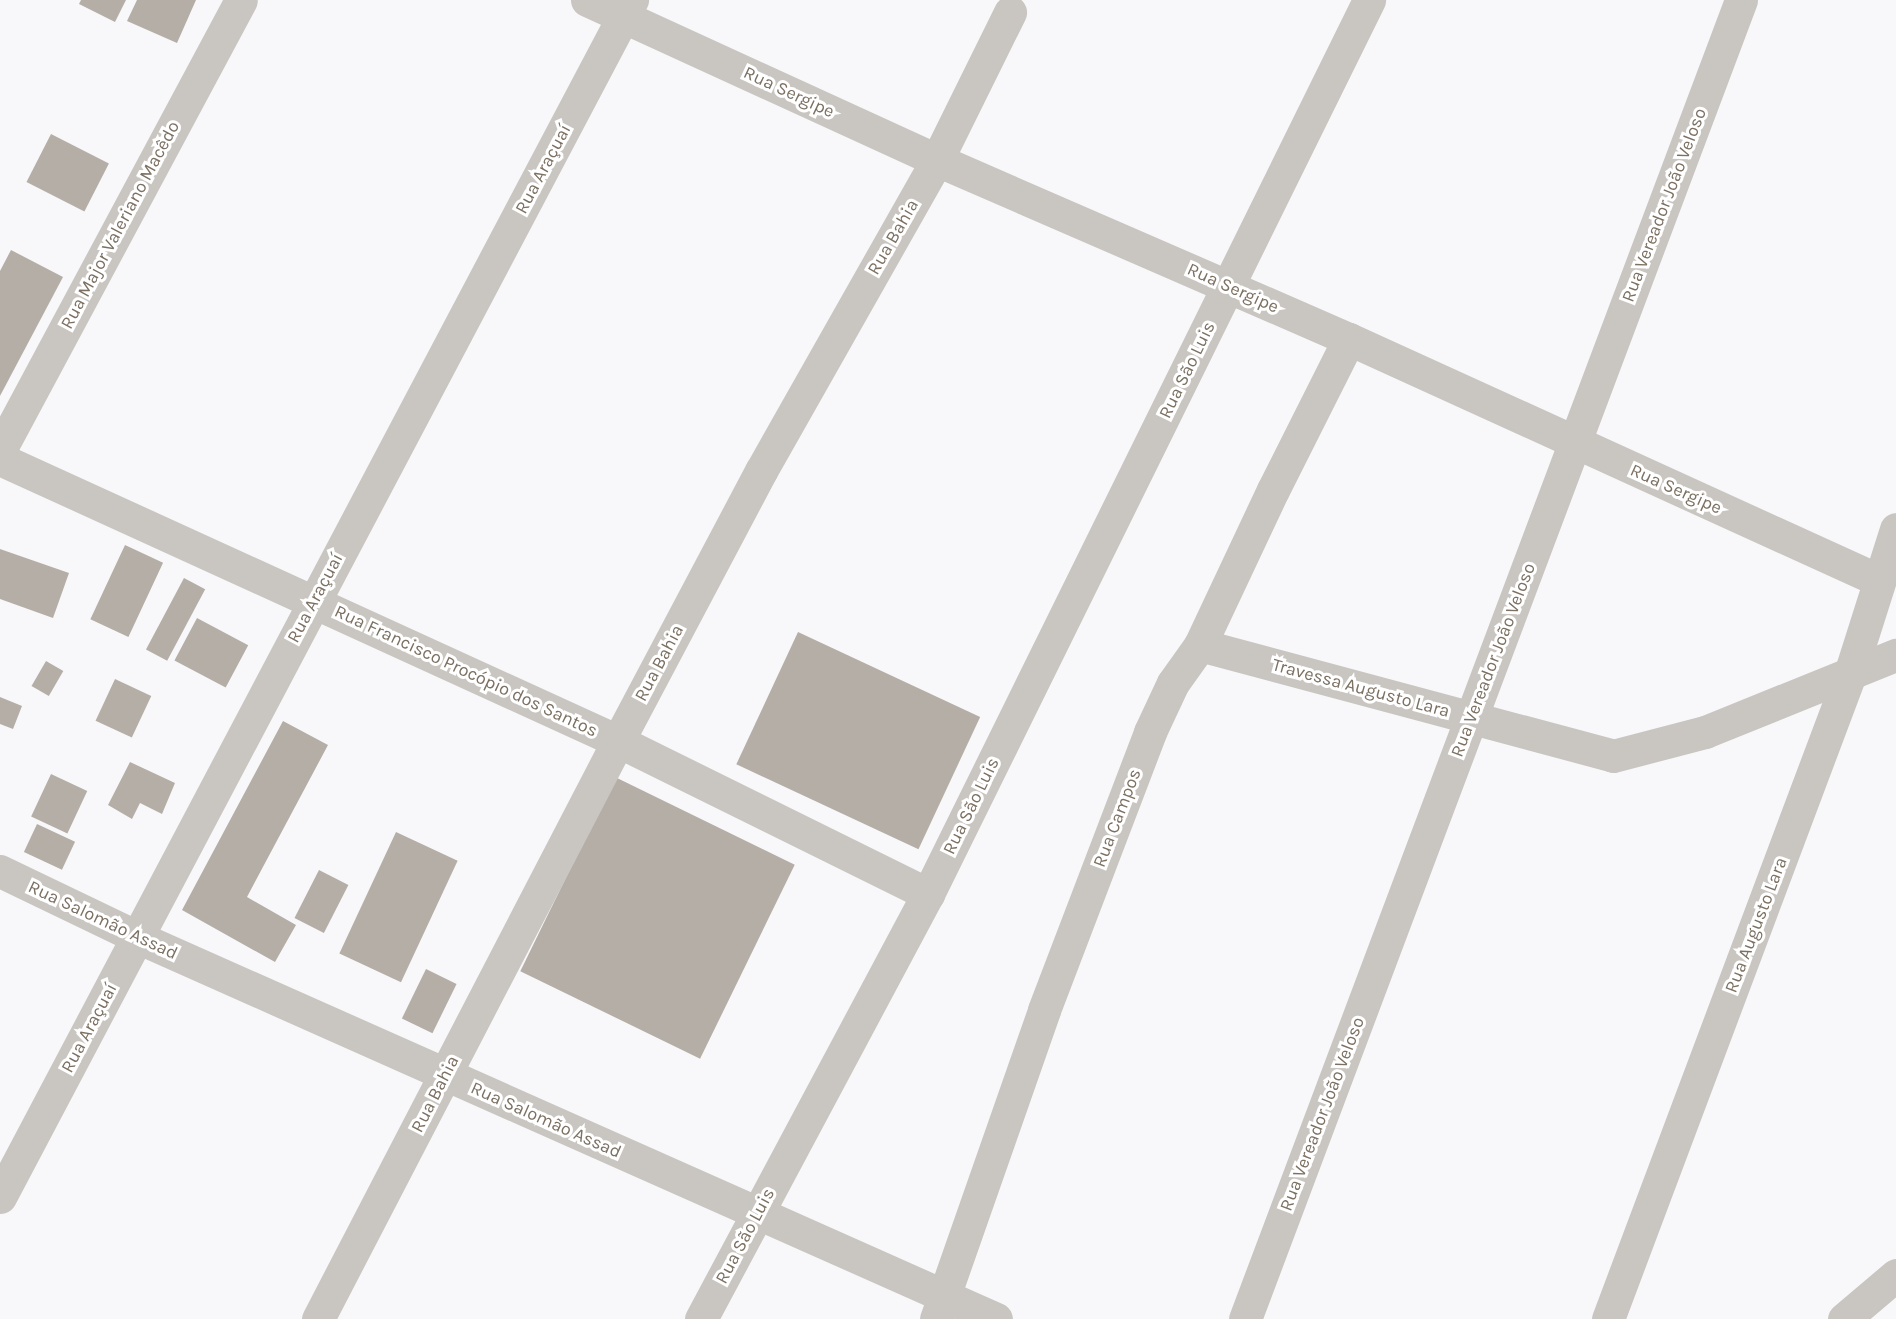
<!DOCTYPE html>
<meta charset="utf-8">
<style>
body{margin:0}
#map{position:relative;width:1896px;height:1319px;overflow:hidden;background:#f8f8fa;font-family:Karla,sans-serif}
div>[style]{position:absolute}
.building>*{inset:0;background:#b5aea6;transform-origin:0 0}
.minor>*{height:33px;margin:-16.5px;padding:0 16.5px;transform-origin:16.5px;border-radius:16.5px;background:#c9c6c1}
span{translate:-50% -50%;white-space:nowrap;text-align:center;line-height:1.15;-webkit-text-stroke:6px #fff;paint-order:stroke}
.street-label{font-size:18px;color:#7b7062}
</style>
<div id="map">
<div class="building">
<i style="clip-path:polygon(81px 0,126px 0,115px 22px,79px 4px)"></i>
<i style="clip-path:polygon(137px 0,196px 0,177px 43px,127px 21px)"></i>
<i style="left:51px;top:134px;width:65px;height:54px;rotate:27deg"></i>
<i style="clip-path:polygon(11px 250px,63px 277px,0 396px,0 271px)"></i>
<i style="left:125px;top:545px;width:42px;height:82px;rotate:25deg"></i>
<i style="clip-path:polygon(0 549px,69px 573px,53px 618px,0 599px)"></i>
<i style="left:184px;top:578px;width:24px;height:81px;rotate:28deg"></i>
<i style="left:197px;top:618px;width:58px;height:48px;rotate:28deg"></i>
<i style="left:798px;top:632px;width:201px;height:146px;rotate:25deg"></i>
<i style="left:46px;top:661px;width:20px;height:29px;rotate:30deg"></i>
<i style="left:115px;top:679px;width:40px;height:46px;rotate:25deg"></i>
<i style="clip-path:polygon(0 697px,22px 706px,13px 729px,0 724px)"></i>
<i style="clip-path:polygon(283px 721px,328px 745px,247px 897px,296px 925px,275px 962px,182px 910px)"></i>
<i style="clip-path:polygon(130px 762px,175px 783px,162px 814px,140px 803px,132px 819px,108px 805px)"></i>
<i style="left:51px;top:774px;width:40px;height:47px;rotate:25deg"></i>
<i style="left:615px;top:777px;width:200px;height:216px;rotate:26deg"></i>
<i style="left:37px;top:824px;width:42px;height:31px;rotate:25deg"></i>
<i style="left:396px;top:832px;width:68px;height:134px;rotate:25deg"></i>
<i style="left:319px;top:870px;width:33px;height:54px;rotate:27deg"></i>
<i style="left:426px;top:969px;width:34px;height:55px;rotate:26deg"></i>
</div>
<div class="minor">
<i style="left:587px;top:0;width:385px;rotate:24.6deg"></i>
<i style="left:937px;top:160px;width:449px;rotate:23.5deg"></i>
<i style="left:1349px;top:339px;width:581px;rotate:24.49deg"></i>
<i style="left:0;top:450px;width:510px;rotate:-61.83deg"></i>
<i style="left:0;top:459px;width:679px;rotate:24.53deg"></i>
<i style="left:618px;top:741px;width:346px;rotate:26.3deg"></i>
<i style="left:1200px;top:645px;width:428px;rotate:15deg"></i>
<i style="left:1613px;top:756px;width:95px;rotate:-14.6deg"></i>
<i style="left:1705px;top:732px;width:206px;rotate:-22deg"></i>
<i style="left:0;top:871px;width:152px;rotate:25.7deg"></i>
<i style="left:137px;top:937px;width:940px;rotate:23.97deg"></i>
<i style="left:0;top:1197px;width:1354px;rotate:-62.17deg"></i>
<i style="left:318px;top:1319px;width:651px;rotate:-62.57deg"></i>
<i style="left:618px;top:741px;width:306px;rotate:-62.1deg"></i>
<i style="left:761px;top:471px;width:357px;rotate:-60.5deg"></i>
<i style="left:937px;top:160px;width:165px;rotate:-63.7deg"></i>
<i style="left:701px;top:1319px;width:482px;rotate:-61.9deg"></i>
<i style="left:928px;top:894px;width:997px;rotate:-63.74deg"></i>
<i style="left:936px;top:1319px;width:327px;rotate:-70.7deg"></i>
<i style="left:1044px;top:1010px;width:298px;rotate:-69.1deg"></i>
<i style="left:1150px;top:732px;width:54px;rotate:-64.9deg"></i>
<i style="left:1173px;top:683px;width:47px;rotate:-54.6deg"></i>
<i style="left:1200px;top:645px;width:171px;rotate:-64.8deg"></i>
<i style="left:1273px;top:490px;width:169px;rotate:-63.3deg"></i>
<i style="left:1245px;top:1319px;width:1409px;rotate:-69.39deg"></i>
<i style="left:1608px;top:1319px;width:689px;rotate:-69.43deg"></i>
<i style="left:1850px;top:674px;width:152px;rotate:-72.4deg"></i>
<i style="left:1844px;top:1319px;width:68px;rotate:-40.2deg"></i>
</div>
<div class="street-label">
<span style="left:789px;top:92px;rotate:25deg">Rua Sergipe</span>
<span style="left:543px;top:169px;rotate:-62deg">Rua Araçuaí</span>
<span style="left:1664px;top:205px;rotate:-69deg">Rua Vereador João Veloso</span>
<span style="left:120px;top:225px;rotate:-62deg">Rua Major Valeriano Macêdo</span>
<span style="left:893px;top:237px;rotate:-60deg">Rua Bahia</span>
<span style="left:1233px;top:288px;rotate:24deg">Rua Sergipe</span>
<span style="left:1187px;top:370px;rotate:-64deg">Rua São Luis</span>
<span style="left:1676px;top:489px;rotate:24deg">Rua Sergipe</span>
<span style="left:315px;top:598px;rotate:-62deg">Rua Araçuaí</span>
<span style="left:1493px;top:660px;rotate:-69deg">Rua Vereador João Veloso</span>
<span style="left:659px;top:663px;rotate:-62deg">Rua Bahia</span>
<span style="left:466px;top:671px;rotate:25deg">Rua Francisco Procópio dos Santos</span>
<span style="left:1361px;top:688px;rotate:15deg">Travessa Augusto Lara</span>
<span style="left:971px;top:806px;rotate:-64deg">Rua São Luis</span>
<span style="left:1117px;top:818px;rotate:-69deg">Rua Campos</span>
<span style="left:103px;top:920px;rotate:25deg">Rua Salomão Assad</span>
<span style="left:1756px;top:925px;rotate:-69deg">Rua Augusto Lara</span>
<span style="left:89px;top:1028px;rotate:-62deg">Rua Araçuaí</span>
<span style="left:435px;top:1094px;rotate:-63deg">Rua Bahia</span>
<span style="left:1322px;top:1114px;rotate:-69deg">Rua Vereador João Veloso</span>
<span style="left:546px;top:1120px;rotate:24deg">Rua Salomão Assad</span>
<span style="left:745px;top:1236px;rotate:-62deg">Rua São Luis</span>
</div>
</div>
